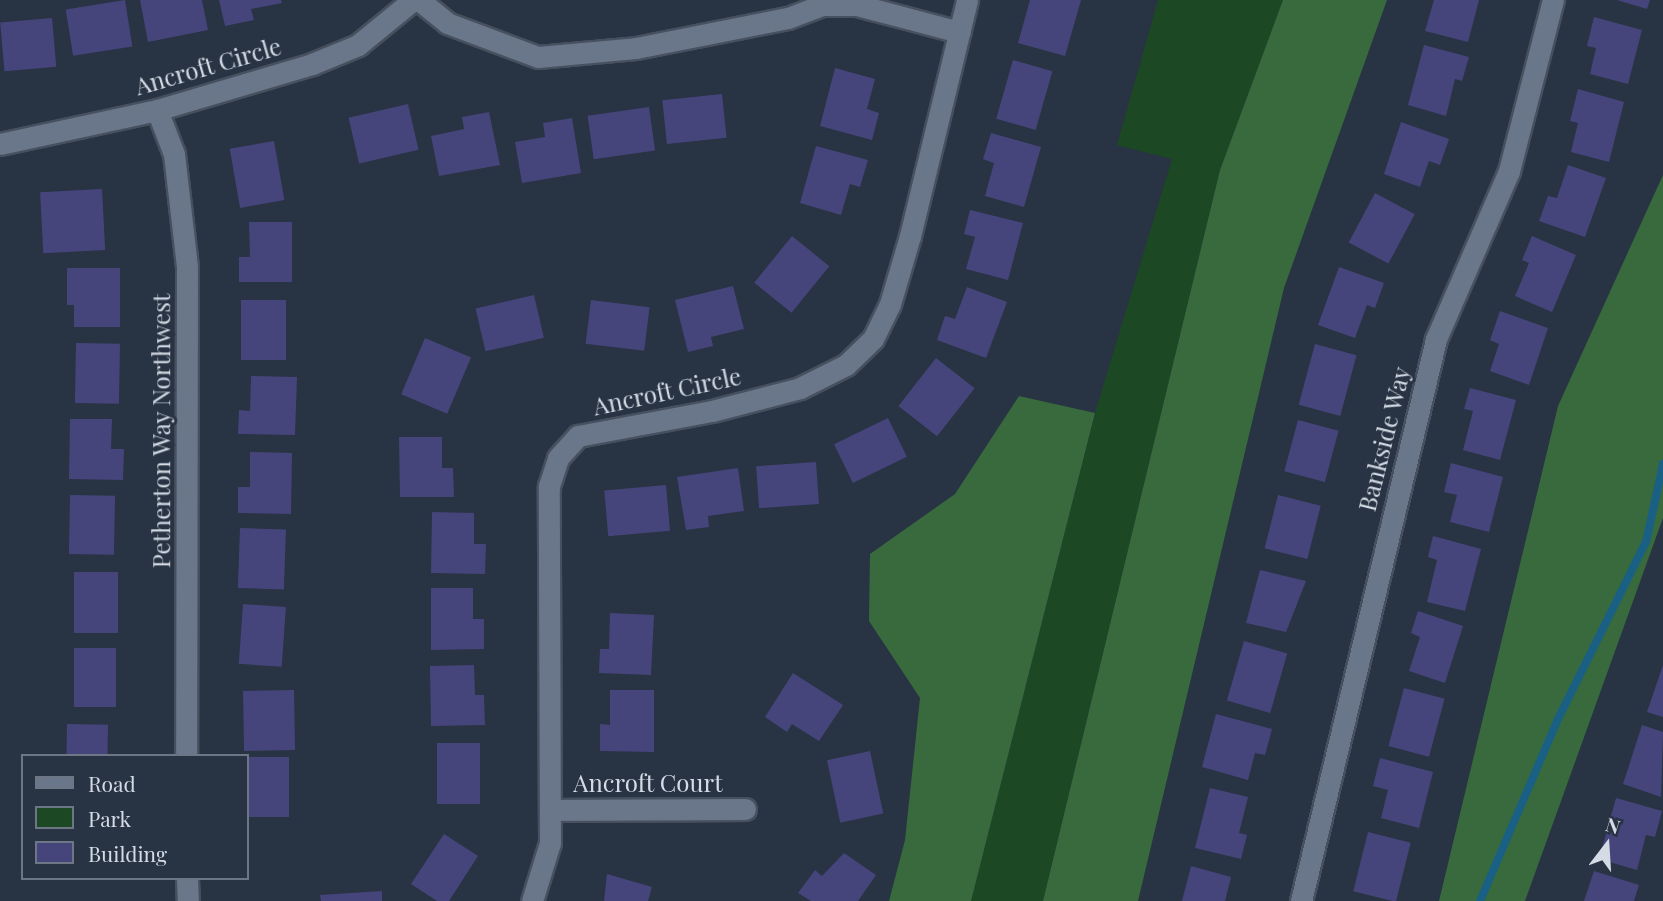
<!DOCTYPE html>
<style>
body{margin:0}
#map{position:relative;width:1663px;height:901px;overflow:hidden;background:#283343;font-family:"Playfair Display",serif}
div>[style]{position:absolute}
.green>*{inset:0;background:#1c4923}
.forest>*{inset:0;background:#386a3d}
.stream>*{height:8px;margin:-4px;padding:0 4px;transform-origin:4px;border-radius:4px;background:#1a6084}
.building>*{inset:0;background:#46457b;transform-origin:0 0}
.roads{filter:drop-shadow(2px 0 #47505e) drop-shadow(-2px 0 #47505e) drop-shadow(0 2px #47505e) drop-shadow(0 -2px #47505e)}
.minor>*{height:21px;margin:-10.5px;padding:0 10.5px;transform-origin:10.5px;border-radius:10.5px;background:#6a778a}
span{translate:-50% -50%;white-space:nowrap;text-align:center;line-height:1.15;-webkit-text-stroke:6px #283343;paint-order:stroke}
.street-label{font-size:24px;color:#d4dbe5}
.legend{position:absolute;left:21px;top:754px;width:228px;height:126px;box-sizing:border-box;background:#283343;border:2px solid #6d7684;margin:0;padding:9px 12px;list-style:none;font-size:21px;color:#d4dbe5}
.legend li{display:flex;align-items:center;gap:14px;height:35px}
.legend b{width:35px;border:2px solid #6d7684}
.north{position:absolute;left:1572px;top:810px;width:70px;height:70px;-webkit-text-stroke:5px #283343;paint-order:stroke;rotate:17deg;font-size:19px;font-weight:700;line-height:28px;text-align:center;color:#d4dbe5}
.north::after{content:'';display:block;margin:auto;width:24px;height:32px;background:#d4dbe5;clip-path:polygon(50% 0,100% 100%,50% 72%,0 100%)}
</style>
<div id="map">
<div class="green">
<i style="clip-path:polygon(1158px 0,1283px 0,1220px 170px,1043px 901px,971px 901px,1095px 413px,1172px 159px,1117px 145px)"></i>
</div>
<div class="forest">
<i style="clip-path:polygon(1283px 0,1387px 0,1284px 288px,1138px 901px,1043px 901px,1220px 170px)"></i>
<i style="clip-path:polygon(1663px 175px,1663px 518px,1525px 901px,1439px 901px,1558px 406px)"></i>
<i style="clip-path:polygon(1019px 396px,1095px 413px,971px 901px,889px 901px,905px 840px,920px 698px,869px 621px,870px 554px,955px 494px)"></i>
</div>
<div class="stream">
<i style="left:1480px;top:901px;width:198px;rotate:-66.8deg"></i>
<i style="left:1558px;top:719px;width:198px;rotate:-63.6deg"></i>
<i style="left:1646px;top:542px;width:80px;rotate:-77.7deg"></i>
</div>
<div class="building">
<i style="left:125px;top:0;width:47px;height:60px;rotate:81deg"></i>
<i style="clip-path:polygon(140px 0,202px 0,208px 30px,148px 42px)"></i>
<i style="clip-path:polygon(219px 0,281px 0,282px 3px,251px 9px,254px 20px,225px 26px)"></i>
<i style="clip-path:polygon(1030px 0,1081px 0,1065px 56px,1018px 43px)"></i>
<i style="clip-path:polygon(1434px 0,1479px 0,1468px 42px,1425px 31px)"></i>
<i style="clip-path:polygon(1617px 0,1650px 0,1647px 9px)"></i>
<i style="clip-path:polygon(1594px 17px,1642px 30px,1628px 84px,1590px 74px,1596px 48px,1587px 46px)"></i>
<i style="left:52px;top:18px;width:49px;height:52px;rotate:85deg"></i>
<i style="clip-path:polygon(1424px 45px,1469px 57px,1462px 81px,1455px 79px,1446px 116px,1408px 105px)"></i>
<i style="left:1013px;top:60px;width:41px;height:61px;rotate:16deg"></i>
<i style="clip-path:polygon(835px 68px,875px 79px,867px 109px,879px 113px,872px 140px,820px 126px)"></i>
<i style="clip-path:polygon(1578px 89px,1624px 102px,1609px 162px,1571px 152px,1578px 123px,1570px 121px)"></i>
<i style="left:722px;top:94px;width:44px;height:60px;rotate:84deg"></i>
<i style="left:408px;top:104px;width:47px;height:61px;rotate:77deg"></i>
<i style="left:649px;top:107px;width:44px;height:62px;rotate:82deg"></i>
<i style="clip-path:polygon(489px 112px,500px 165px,439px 176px,431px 136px,464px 129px,462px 117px)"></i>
<i style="clip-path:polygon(572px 118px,581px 173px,522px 183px,515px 142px,545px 137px,543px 123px)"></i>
<i style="clip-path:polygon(1401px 122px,1449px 139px,1440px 165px,1429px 161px,1420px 187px,1384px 174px)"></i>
<i style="clip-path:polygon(991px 133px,1041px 147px,1024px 207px,985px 196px,994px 163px,983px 159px)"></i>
<i style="left:274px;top:141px;width:60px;height:45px;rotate:80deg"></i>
<i style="clip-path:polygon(816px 146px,868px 160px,860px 187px,850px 184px,841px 215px,800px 203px)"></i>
<i style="clip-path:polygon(1568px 165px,1606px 178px,1585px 237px,1539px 221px,1548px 196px,1557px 198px)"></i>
<i style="left:102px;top:189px;width:61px;height:62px;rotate:87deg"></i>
<i style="left:1375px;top:193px;width:45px;height:56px;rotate:28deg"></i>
<i style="clip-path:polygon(970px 210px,1023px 223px,1008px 280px,966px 269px,975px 237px,964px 234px)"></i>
<i style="clip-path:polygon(249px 222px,292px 222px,292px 282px,239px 282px,239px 257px,250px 257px)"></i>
<i style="left:792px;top:236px;width:48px;height:60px;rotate:39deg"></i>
<i style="clip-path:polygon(1532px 236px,1576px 255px,1552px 312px,1515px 296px,1529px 263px,1522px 260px)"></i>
<i style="clip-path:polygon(1339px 267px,1384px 283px,1375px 308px,1367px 305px,1355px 338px,1318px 325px)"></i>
<i style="clip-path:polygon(67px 268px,120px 268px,120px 327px,74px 327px,74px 305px,67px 305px)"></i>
<i style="clip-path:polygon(733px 286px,744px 329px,711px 337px,713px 346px,688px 352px,675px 300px)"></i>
<i style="clip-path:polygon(967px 287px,1007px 302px,986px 358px,937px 340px,945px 316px,955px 319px)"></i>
<i style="left:534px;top:295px;width:44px;height:60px;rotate:77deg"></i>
<i style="left:241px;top:300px;width:45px;height:60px"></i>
<i style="left:591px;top:300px;width:59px;height:44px;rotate:7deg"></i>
<i style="clip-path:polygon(1500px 311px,1548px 328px,1529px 385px,1490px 371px,1499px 344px,1490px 340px)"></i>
<i style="left:425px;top:338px;width:50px;height:61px;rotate:23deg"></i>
<i style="left:76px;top:343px;width:44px;height:60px;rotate:1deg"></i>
<i style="left:1315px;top:344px;width:43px;height:63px;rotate:15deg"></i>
<i style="left:936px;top:358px;width:49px;height:61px;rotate:38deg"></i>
<i style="clip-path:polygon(251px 376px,297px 377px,295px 435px,238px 434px,239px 410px,250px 411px)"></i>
<i style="clip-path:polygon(1470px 388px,1516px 400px,1500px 460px,1463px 450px,1473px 411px,1464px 409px)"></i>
<i style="left:888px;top:418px;width:43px;height:60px;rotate:64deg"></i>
<i style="clip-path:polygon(70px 419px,112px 419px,111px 449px,124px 449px,123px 480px,69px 479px)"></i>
<i style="left:1298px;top:420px;width:42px;height:53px;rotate:15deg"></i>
<i style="clip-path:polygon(399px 437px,442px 437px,442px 468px,453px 468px,454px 497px,400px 497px)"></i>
<i style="clip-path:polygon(250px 452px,292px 453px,291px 514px,238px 513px,238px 487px,250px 487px)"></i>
<i style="left:816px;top:462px;width:42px;height:60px;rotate:86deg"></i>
<i style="clip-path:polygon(1451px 463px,1503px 477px,1489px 532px,1450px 522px,1457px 495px,1444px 492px)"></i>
<i style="clip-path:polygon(738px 468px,744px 511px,708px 516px,709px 527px,686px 530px,677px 477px)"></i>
<i style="left:666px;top:485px;width:46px;height:62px;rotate:85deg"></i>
<i style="left:70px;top:495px;width:45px;height:59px;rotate:1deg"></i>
<i style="left:1278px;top:495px;width:44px;height:55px;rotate:14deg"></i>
<i style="clip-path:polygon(432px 512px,474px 513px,474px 544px,486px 544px,485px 574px,431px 573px)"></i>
<i style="left:240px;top:528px;width:46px;height:60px;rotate:2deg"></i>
<i style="clip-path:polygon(1433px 536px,1481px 549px,1465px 611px,1427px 602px,1437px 560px,1428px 557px)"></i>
<i style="clip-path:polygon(1260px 570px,1306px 581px,1286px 632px,1246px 623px)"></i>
<i style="left:74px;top:572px;width:44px;height:61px"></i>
<i style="clip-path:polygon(431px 588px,473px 588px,473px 619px,484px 619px,484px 649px,431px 650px)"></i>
<i style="left:243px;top:604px;width:43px;height:60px;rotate:4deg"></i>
<i style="clip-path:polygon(1418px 611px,1463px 626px,1445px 683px,1409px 671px,1420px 637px,1411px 633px)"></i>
<i style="clip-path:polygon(610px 613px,654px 615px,651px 675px,599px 673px,600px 649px,609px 649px)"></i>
<i style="left:1244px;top:641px;width:45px;height:62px;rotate:16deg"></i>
<i style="left:74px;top:648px;width:42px;height:59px"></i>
<i style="clip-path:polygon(474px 665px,475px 695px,484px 695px,485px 725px,431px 726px,430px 666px)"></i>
<i style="clip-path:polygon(1663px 665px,1663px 717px,1647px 712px)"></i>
<i style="clip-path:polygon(793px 673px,843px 705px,819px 741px,792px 724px,787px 732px,765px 717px)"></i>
<i style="left:1404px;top:688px;width:42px;height:60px;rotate:15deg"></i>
<i style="left:294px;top:690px;width:60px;height:51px;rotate:89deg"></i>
<i style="clip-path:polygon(610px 690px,654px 690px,654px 752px,600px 751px,600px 724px,610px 725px)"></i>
<i style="clip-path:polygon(1216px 714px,1272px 729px,1265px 755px,1255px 753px,1248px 780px,1202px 767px)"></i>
<i style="left:67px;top:724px;width:41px;height:32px;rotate:1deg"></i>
<i style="clip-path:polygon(1642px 725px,1663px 732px,1661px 797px,1623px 784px)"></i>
<i style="left:437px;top:743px;width:43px;height:61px"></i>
<i style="left:870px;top:751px;width:64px;height:44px;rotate:78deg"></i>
<i style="left:247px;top:757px;width:42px;height:60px"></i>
<i style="clip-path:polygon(1380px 758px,1433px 772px,1419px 828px,1381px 818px,1388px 790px,1373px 786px)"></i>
<i style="clip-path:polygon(1210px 788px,1248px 797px,1239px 833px,1247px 835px,1241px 859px,1195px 848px)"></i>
<i style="clip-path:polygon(1616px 798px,1662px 811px,1655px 837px,1646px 835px,1637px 870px,1599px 859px)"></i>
<i style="left:1368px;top:832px;width:44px;height:61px;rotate:14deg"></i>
<i style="clip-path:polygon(444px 834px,478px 856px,449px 901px,437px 901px,411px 884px)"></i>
<i style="clip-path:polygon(844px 853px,876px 875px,858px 901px,811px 901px,798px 893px,815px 870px,822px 876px)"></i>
<i style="clip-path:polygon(1191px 866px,1231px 877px,1225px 901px,1182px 901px)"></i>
<i style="clip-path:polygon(1594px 871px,1639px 885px,1634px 901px,1584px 901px)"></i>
<i style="clip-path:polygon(607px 874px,652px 887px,648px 901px,604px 901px)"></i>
<i style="clip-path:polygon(382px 891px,382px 901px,321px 901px,320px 895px)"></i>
</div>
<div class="roads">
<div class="minor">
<i style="left:419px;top:0;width:36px;rotate:39deg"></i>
<i style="left:447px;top:23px;width:97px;rotate:20.5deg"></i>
<i style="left:538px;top:57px;width:98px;rotate:-5.2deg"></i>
<i style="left:636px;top:48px;width:155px;rotate:-11.2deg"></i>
<i style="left:788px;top:18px;width:36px;rotate:-21deg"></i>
<i style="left:822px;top:5px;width:35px"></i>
<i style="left:857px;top:5px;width:106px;rotate:14.8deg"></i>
<i style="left:157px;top:110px;width:47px;rotate:68.9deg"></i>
<i style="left:174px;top:154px;width:113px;rotate:83.4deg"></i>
<i style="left:187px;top:266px;width:490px;rotate:90.1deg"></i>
<i style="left:0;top:144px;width:161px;rotate:-12.2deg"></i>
<i style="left:157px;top:110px;width:162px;rotate:-16.5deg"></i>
<i style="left:312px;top:64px;width:50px;rotate:-22.4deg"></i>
<i style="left:358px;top:45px;width:71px;rotate:-39.3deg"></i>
<i style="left:551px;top:810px;width:194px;rotate:-0.3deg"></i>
<i style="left:187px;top:878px;width:23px;rotate:88deg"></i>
<i style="left:532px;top:901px;width:61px;rotate:-72.8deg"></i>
<i style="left:550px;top:843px;width:357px;rotate:-90.2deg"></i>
<i style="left:549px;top:486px;width:29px;rotate:-72deg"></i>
<i style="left:558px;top:458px;width:30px;rotate:-48deg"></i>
<i style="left:578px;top:436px;width:136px;rotate:-10.6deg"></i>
<i style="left:712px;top:411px;width:91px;rotate:-14.6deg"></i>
<i style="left:800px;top:388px;width:51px;rotate:-26.6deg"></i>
<i style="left:846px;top:365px;width:37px;rotate:-44deg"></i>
<i style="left:873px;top:339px;width:39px;rotate:-64deg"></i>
<i style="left:890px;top:304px;width:71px;rotate:-73.6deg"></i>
<i style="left:910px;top:236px;width:243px;rotate:-76.4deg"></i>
<i style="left:1301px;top:901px;width:578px;rotate:-76.49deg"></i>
<i style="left:1436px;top:339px;width:183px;rotate:-66.5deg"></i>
<i style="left:1509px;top:171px;width:177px;rotate:-75.6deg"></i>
</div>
</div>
<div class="street-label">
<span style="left:208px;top:66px;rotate:-16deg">Ancroft Circle</span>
<span style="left:667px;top:391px;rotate:-12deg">Ancroft Circle</span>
<span style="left:161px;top:431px;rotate:-90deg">Petherton Way Northwest</span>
<span style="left:1384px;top:439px;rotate:-76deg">Bankside Way</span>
<span style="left:648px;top:783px">Ancroft Court</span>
</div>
<ul class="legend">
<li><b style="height:9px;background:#6a778a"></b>Road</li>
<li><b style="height:19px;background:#1c4923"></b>Park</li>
<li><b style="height:19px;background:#46457b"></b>Building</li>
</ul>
<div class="north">N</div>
</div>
